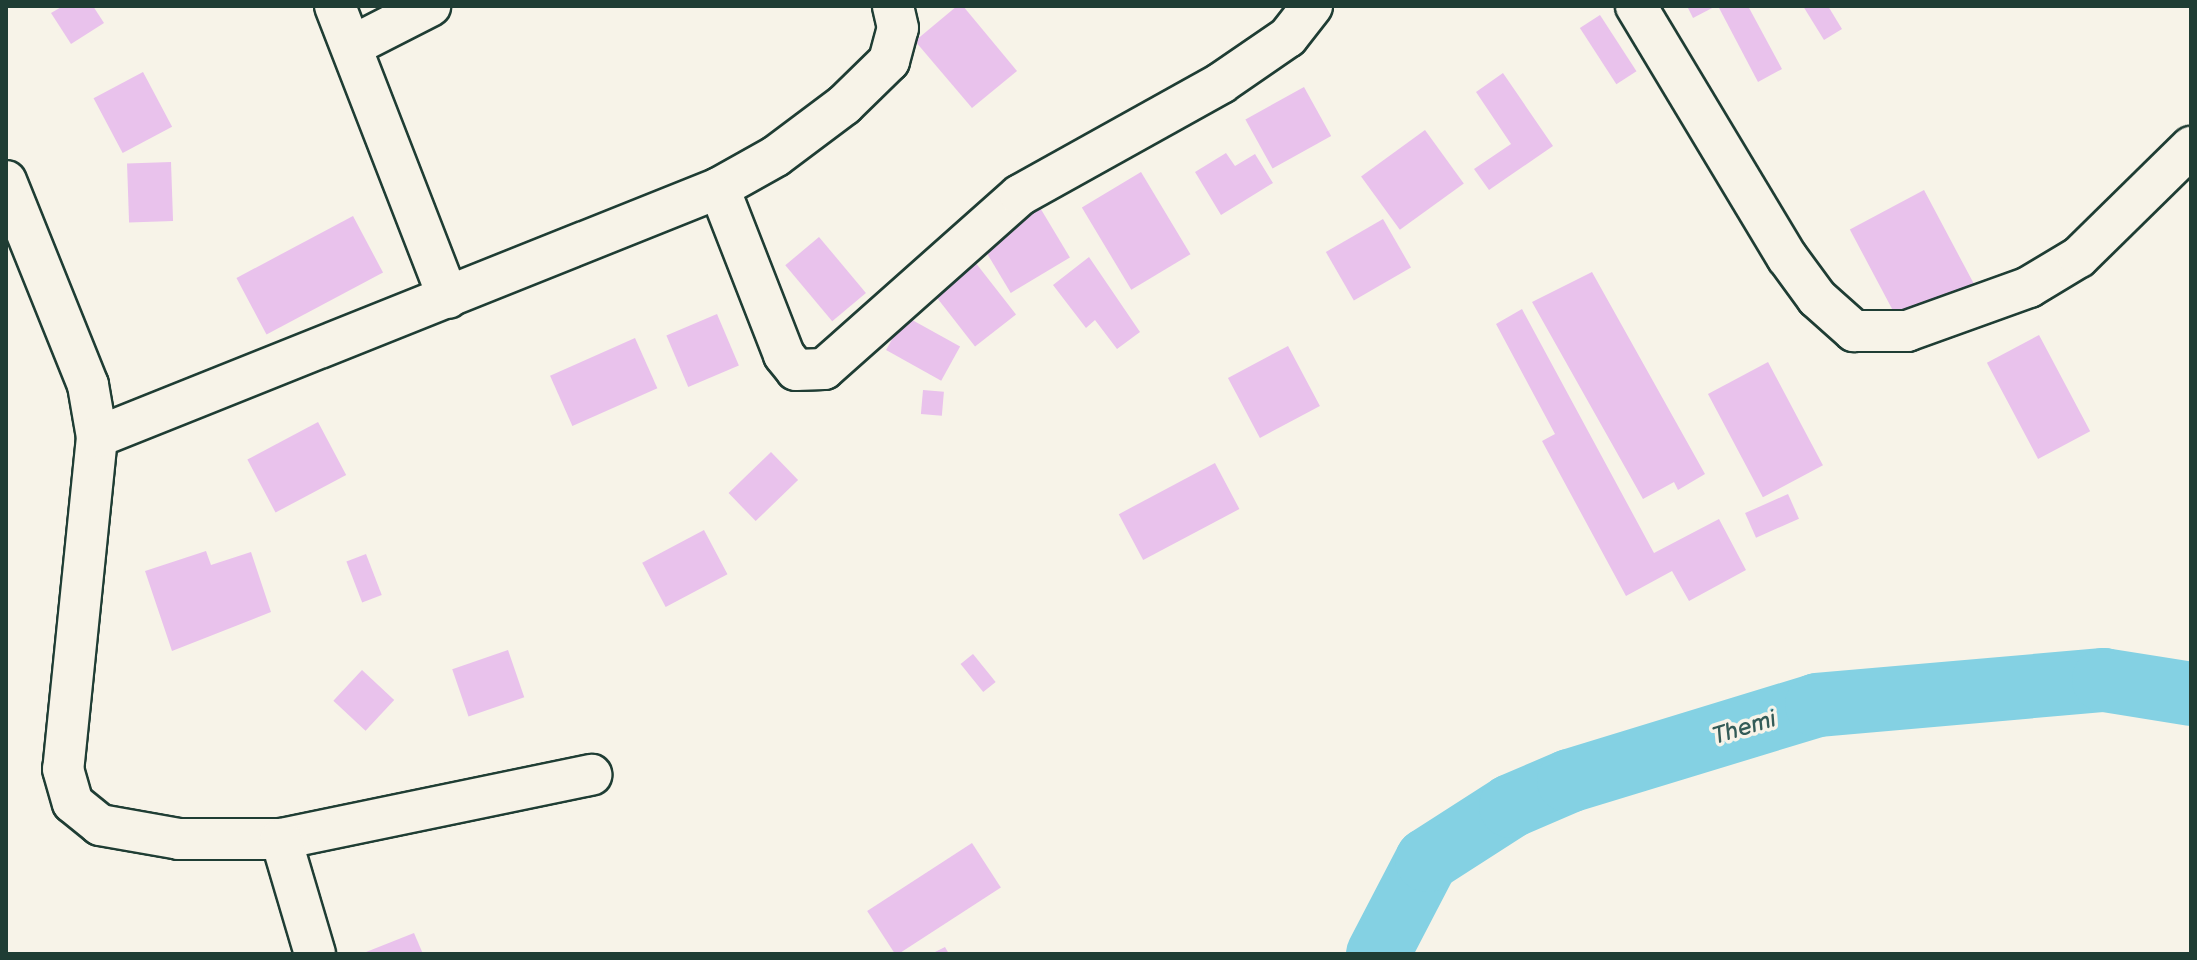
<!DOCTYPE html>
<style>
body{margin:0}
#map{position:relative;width:2197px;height:960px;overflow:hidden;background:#f7f3e8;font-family:"Balsamiq Sans",sans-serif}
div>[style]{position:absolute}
.river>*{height:64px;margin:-32px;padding:0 32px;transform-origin:32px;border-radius:32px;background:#84d1e3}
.building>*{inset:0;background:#e9c2ec;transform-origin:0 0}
.roads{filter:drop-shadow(2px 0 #1f3d34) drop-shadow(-2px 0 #1f3d34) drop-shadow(0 2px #1f3d34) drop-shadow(0 -2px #1f3d34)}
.minor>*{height:40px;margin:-20px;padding:0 20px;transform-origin:20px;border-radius:20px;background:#f7f3e8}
span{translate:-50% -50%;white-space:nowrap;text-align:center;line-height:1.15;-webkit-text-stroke:7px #f7f3e8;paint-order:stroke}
.water-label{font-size:24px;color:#335b57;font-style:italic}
.frame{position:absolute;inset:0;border:8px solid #1f3d34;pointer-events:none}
</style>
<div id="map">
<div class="river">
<i style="left:1378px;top:954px;width:106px;rotate:-62.5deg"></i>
<i style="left:1427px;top:860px;width:100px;rotate:-32.7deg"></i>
<i style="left:1511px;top:806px;width:63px;rotate:-23.3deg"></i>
<i style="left:1569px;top:781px;width:259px;rotate:-17deg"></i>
<i style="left:1817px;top:705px;width:288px;rotate:-5deg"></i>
<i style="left:2104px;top:680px;width:88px;rotate:9.1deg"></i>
</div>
<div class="building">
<i style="clip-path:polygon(63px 6px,93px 6px,104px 23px,71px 44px,51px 13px)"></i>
<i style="clip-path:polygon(957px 6px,963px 6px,1017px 71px,972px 108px,915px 41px)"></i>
<i style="clip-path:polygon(1687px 6px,1716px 6px,1693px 18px)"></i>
<i style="clip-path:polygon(1718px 6px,1748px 6px,1782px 69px,1758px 82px)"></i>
<i style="clip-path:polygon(1803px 6px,1828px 6px,1842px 29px,1824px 40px)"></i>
<i style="left:1600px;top:15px;width:67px;height:24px;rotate:57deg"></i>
<i style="left:143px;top:72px;width:62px;height:56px;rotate:62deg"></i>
<i style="clip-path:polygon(1503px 73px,1553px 146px,1489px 190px,1474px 169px,1511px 144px,1476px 92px)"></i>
<i style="left:1304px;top:87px;width:56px;height:67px;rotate:61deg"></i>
<i style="left:1425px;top:130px;width:66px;height:79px;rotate:54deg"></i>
<i style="clip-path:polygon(1226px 153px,1235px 166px,1255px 154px,1273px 183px,1221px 215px,1195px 172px)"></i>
<i style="left:171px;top:162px;width:59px;height:44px;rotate:88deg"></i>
<i style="left:1141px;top:172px;width:96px;height:69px;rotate:59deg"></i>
<i style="left:1924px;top:190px;width:111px;height:84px;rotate:62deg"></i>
<i style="left:1039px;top:206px;width:60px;height:69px;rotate:59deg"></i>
<i style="left:353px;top:216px;width:64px;height:132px;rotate:62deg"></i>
<i style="left:1383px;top:219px;width:56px;height:66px;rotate:60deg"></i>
<i style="left:819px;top:237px;width:73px;height:44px;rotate:50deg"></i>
<i style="left:968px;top:253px;width:78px;height:52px;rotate:52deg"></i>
<i style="clip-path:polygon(1089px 257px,1140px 332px,1117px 349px,1095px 320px,1086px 328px,1053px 285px)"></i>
<i style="clip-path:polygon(1592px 272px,1705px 474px,1678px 490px,1674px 482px,1643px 499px,1532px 302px)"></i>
<i style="clip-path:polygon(1522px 309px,1654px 553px,1719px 519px,1746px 570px,1689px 601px,1672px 571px,1626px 596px,1542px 441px,1555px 434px,1496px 324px)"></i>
<i style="left:717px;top:314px;width:56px;height:55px;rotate:67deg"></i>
<i style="left:905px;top:316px;width:63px;height:39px;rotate:29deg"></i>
<i style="left:2039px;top:335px;width:109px;height:59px;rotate:62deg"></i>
<i style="left:635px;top:338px;width:55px;height:93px;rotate:66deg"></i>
<i style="left:1288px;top:346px;width:68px;height:68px;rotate:62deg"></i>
<i style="left:1768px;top:362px;width:117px;height:68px;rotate:62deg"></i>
<i style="left:923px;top:390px;width:21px;height:24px;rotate:5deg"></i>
<i style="left:318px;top:422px;width:60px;height:80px;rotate:62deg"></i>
<i style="left:771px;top:452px;width:39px;height:59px;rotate:46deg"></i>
<i style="left:1215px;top:463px;width:52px;height:109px;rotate:62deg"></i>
<i style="left:1788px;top:494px;width:27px;height:47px;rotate:66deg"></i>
<i style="left:704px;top:530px;width:50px;height:70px;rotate:62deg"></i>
<i style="clip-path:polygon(206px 551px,211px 565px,251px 552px,271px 612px,172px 651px,145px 571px)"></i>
<i style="left:366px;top:554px;width:44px;height:21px;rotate:69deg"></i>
<i style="left:508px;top:650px;width:50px;height:59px;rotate:71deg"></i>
<i style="left:973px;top:654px;width:36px;height:16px;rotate:51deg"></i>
<i style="left:362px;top:670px;width:44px;height:42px;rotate:43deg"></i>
<i style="left:972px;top:843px;width:53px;height:125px;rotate:57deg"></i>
<i style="clip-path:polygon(414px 933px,423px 954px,361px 954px)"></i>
<i style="clip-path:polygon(945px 947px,949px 954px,931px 954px)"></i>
</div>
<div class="roads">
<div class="minor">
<i style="left:335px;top:6px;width:313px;rotate:68.8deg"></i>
<i style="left:1636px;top:6px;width:293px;rotate:59deg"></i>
<i style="left:1787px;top:257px;width:51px;rotate:53.8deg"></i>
<i style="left:1817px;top:298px;width:50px;rotate:41.7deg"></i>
<i style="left:1854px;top:331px;width:53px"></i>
<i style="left:1907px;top:331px;width:130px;rotate:-19.8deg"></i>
<i style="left:2029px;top:287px;width:58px;rotate:-31deg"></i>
<i style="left:2079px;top:257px;width:157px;rotate:-44.5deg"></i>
<i style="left:352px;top:46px;width:88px;rotate:-27.1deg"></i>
<i style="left:6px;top:181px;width:220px;rotate:68.1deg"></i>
<i style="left:88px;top:385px;width:53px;rotate:80.2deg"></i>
<i style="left:97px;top:437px;width:334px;rotate:95.8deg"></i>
<i style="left:63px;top:769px;width:35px;rotate:74deg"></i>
<i style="left:73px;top:803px;width:35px;rotate:39deg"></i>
<i style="left:100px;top:825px;width:80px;rotate:10deg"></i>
<i style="left:179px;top:839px;width:102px"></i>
<i style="left:281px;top:839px;width:317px;rotate:-11.7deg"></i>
<i style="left:719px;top:188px;width:179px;rotate:68.7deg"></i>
<i style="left:784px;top:355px;width:19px;rotate:51deg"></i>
<i style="left:796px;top:370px;width:28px;rotate:-2deg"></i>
<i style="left:824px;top:369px;width:262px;rotate:-41.6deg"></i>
<i style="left:1020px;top:195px;width:230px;rotate:-29.1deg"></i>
<i style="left:1221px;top:83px;width:81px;rotate:-34.5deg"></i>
<i style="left:1288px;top:37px;width:39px;rotate:-52deg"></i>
<i style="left:97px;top:437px;width:670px;rotate:-21.82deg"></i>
<i style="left:719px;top:188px;width:65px;rotate:-29.3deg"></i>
<i style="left:776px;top:156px;width:85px;rotate:-36.9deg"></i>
<i style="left:844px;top:105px;width:63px;rotate:-44.4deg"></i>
<i style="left:889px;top:61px;width:34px;rotate:-75deg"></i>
<i style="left:898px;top:28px;width:23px;rotate:-103deg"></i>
<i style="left:281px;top:839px;width:120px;rotate:73.5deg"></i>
</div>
</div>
<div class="water-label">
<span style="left:1744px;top:728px;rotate:-17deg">Themi</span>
</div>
<div class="frame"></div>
</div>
